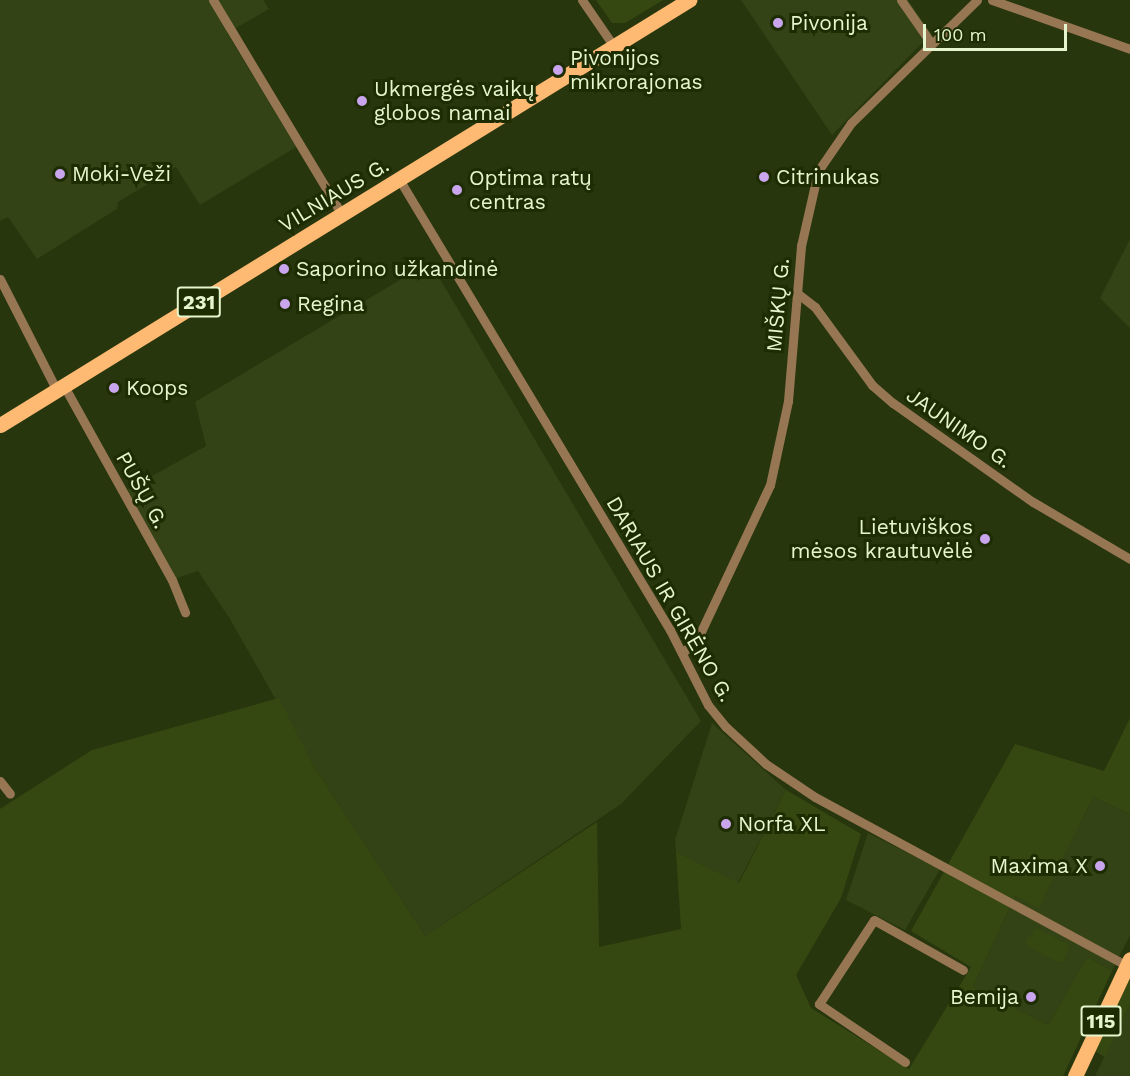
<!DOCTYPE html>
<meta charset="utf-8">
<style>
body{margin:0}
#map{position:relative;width:1130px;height:1076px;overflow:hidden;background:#28360d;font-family:"Work Sans",sans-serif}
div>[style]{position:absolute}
.built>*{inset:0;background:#334315}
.green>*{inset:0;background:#364811}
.minor>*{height:9px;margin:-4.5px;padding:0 4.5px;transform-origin:4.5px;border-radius:4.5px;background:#977654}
.primary>*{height:15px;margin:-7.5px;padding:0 7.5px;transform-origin:7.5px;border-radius:7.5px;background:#feb972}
.dots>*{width:16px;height:16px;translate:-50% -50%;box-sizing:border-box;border:3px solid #1e2c02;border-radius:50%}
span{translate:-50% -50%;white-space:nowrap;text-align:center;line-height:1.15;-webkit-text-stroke:6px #1e2c02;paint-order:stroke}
.shield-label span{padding:2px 4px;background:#1e2c02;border:2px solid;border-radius:4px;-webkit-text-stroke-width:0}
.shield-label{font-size:20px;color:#e5f6cf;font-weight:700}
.poi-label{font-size:21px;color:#e5f6cf}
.left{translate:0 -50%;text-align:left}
.right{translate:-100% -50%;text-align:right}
.street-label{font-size:21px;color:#e5f6cf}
.scale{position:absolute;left:923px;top:24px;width:144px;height:27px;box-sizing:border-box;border:3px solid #e5f6cf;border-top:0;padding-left:8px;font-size:18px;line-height:21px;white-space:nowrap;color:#e5f6cf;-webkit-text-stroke:4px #1e2c02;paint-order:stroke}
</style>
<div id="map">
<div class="built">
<i style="clip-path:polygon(0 0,263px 0,269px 9px,227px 33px,296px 147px,200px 205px,176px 167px,118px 202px,117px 209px,37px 259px,8px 217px,0 221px)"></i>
<i style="clip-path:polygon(741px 0,908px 0,931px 34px,832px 135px)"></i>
<i style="clip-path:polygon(1130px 239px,1130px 328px,1100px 298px)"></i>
<i style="clip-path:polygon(430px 262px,701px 721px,621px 804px,425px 936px,313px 765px,230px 619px,198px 571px,174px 579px,127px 490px,206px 446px,195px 402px)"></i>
<i style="clip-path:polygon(712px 723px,786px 790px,738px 883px,676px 852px,675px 840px)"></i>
<i style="clip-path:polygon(1093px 797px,1130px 814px,1130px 935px,1112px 971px,1087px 957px,1048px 1025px,973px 987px,1015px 896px,1039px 907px)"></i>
<i style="clip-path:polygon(868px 833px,940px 869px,905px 930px,846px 900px)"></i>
<i style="clip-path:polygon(1130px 1004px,1130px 1076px,1095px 1076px)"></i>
</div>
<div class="green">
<i style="clip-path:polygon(596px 0,663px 0,625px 23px,612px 23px)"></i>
<i style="clip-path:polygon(279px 698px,313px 765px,425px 936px,597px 822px,599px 947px,681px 929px,676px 852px,739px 883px,786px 790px,861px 834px,841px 898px,796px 975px,811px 1008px,909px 1069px,971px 967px,911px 931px,1015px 744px,1104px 771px,1130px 718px,1130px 814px,1093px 797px,1039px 908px,1015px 896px,973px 987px,1048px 1025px,1087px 957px,1112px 971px,1063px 1076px,0 1076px,0 809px,92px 750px)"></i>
<i style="clip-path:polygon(1036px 928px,1070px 945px,1064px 961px,1057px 962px,1028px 946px,1025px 941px)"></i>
<i style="clip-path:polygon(1130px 979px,1130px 1004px,1105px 1057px,1095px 1051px)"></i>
</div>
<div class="minor">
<i style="left:213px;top:0;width:249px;rotate:59deg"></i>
<i style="left:582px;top:0;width:58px;rotate:55.5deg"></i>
<i style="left:901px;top:0;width:52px;rotate:55.1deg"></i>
<i style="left:992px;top:0;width:146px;rotate:19.5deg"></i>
<i style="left:399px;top:179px;width:526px;rotate:59deg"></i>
<i style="left:670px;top:630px;width:84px;rotate:63.1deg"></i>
<i style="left:708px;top:705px;width:28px;rotate:51deg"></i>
<i style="left:726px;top:727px;width:54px;rotate:42.8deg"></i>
<i style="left:766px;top:764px;width:59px;rotate:34deg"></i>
<i style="left:815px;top:797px;width:355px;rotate:28.4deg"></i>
<i style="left:0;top:279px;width:126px;rotate:63deg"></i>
<i style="left:797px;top:293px;width:23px;rotate:38deg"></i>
<i style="left:815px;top:307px;width:97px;rotate:53.8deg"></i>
<i style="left:872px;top:385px;width:28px;rotate:41deg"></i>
<i style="left:893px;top:403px;width:171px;rotate:35.3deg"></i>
<i style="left:1033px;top:502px;width:113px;rotate:30.4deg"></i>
<i style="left:64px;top:386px;width:222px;rotate:60.9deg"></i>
<i style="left:172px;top:580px;width:35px;rotate:68deg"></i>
<i style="left:682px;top:653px;width:20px;rotate:-41deg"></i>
<i style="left:697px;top:640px;width:171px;rotate:-64.8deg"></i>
<i style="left:770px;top:485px;width:86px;rotate:-77.9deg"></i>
<i style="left:788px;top:401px;width:156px;rotate:-85.2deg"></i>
<i style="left:801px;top:246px;width:77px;rotate:-77.2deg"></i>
<i style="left:818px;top:171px;width:58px;rotate:-55.5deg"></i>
<i style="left:851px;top:123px;width:176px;rotate:-44.3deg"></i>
<i style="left:0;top:781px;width:16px;rotate:52deg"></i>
<i style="left:905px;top:1062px;width:104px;rotate:-146deg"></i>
<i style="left:819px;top:1004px;width:100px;rotate:-56.8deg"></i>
<i style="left:874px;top:920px;width:102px;rotate:29.3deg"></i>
</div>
<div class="primary">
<i style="left:0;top:425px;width:810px;rotate:-31.67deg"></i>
<i style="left:1075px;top:1076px;width:129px;rotate:-64.8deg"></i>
</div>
<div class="dots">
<i style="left:778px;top:23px;background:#c9a5ee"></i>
<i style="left:558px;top:70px;background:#c9a5ee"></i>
<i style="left:362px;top:101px;background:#c9a5ee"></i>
<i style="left:60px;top:174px;background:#c9a5ee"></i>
<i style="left:764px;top:177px;background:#c9a5ee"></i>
<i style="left:457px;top:190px;background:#c9a5ee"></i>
<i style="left:284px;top:269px;background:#c9a5ee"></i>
<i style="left:285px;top:304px;background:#c9a5ee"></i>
<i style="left:114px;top:388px;background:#c9a5ee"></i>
<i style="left:985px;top:539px;background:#c9a5ee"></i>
<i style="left:726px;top:824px;background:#c9a5ee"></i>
<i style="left:1100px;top:866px;background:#c9a5ee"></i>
<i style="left:1031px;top:997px;background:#c9a5ee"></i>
</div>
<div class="shield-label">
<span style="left:199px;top:302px">231</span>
<span style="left:1101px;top:1021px">115</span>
</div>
<div class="poi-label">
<span class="left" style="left:790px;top:23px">Pivonija</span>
<span class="left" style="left:570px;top:70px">Pivonijos<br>mikrorajonas</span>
<span class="left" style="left:374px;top:101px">Ukmergės vaikų<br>globos namai</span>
<span class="left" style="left:72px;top:174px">Moki-Veži</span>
<span class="left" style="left:776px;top:177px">Citrinukas</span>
<span class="left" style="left:469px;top:190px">Optima ratų<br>centras</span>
<span class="left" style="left:296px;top:269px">Saporino užkandinė</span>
<span class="left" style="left:297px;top:304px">Regina</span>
<span class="left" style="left:126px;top:388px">Koops</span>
<span class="right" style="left:973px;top:539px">Lietuviškos<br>mėsos krautuvėlė</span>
<span class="left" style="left:738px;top:824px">Norfa XL</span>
<span class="right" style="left:1088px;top:866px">Maxima X</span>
<span class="right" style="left:1019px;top:997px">Bemija</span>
</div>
<div class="street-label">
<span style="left:334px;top:195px;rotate:-31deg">VILNIAUS G.</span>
<span style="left:778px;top:305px;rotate:-85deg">MIŠKŲ G.</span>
<span style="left:959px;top:428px;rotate:35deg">JAUNIMO G.</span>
<span style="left:142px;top:490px;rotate:61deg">PUŠŲ G.</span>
<span style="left:670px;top:599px;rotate:60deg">DARIAUS IR GIRĖNO G.</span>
</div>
<div class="scale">100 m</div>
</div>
